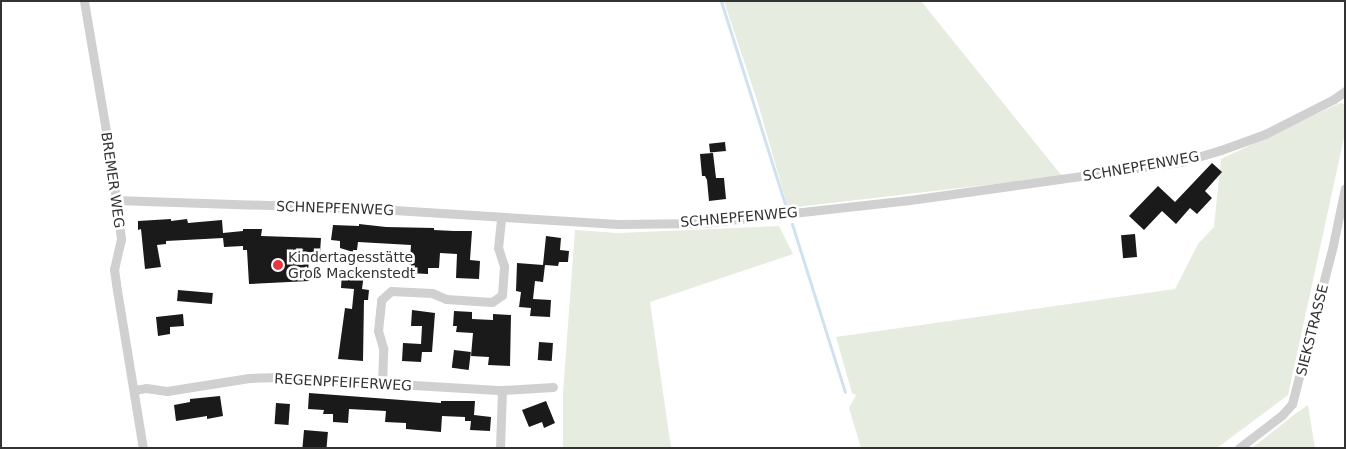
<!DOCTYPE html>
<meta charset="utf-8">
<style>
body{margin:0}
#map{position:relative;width:1346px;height:449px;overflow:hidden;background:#fff;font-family:"DejaVu Sans",sans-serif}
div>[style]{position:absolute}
.green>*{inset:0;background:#e6ecdf}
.stream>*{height:3px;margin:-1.5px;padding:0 1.5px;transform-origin:1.5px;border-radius:1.5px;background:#cfe2ee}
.building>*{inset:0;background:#1a1a1a;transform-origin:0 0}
.street>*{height:9px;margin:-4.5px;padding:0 4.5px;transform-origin:4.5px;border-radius:4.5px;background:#d0d0d0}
.dots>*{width:14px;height:14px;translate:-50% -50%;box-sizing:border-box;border:2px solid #fff;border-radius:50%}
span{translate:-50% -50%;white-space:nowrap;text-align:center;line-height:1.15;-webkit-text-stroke:5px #fff;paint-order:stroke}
.street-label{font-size:14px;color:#333}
.poi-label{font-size:14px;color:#333}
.left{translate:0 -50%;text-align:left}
.frame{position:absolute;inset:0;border:2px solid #333;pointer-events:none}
</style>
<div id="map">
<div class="green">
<i style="clip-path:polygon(724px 1px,921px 1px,1062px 176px,788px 208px,757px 100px)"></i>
<i style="clip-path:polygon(1340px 103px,1345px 104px,1345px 133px,1288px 395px,1217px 448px,861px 448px,849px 408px,856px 395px,852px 393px,836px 337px,1175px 289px,1198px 244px,1214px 227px,1221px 159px)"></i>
<i style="clip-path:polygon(779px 226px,793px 254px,650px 302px,671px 448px,563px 448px,563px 393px,575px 230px,618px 233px)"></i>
<i style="clip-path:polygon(1308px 405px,1315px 448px,1252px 448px,1295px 414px)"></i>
</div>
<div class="stream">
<i style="left:721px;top:1px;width:219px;rotate:72.5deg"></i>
<i style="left:792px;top:224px;width:176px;rotate:72.5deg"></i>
</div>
<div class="building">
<i style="left:725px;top:142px;width:9px;height:16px;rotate:84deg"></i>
<i style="clip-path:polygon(713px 153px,716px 178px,724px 178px,726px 199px,709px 201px,707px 180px,705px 176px,702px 176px,700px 154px)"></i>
<i style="clip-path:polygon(1212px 163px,1222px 172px,1205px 191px,1212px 198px,1197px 214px,1190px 208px,1176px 224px,1162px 211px,1144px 230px,1129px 216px,1158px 186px,1175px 202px)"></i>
<i style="clip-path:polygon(171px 219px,171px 221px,187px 219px,188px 223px,222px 220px,223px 233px,243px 231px,243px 229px,262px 229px,261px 236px,321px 238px,320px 253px,308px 252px,309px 281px,249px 284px,247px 250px,243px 250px,243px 246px,224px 247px,223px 238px,166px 241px,166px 244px,157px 245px,161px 267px,145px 269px,141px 229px,138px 230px,138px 221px)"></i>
<i style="clip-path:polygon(359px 224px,386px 227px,434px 228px,434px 230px,454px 231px,472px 231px,470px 260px,480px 261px,479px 279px,456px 278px,457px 254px,440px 253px,439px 268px,428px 268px,428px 274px,409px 273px,411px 245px,358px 242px,357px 250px,353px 250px,353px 252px,340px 248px,340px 241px,331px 240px,333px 225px,359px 226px)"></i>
<i style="left:1135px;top:234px;width:23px;height:14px;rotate:85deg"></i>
<i style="clip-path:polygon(546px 236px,561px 238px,560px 250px,569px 251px,568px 262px,559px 262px,558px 266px,545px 265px,543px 282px,535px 281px,533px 299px,551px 300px,550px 317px,530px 316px,531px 308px,519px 307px,521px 292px,516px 291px,517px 263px,543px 265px)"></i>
<i style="clip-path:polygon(342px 272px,364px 274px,362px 289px,369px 290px,368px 300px,364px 300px,363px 361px,338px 359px,345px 308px,352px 309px,354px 289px,341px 288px)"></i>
<i style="left:178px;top:290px;width:35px;height:11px;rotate:5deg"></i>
<i style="clip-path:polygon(412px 310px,435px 313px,432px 352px,422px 352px,421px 362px,402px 361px,403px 343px,421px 344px,422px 326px,411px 326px)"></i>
<i style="clip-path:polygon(454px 311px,472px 312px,472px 319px,493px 320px,493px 314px,511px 315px,510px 366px,488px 365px,489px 357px,471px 356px,473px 333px,456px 332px,457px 326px,453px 326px)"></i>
<i style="clip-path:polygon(183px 314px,184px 326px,170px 327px,170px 334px,158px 336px,156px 317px)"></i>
<i style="left:539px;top:342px;width:14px;height:18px;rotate:4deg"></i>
<i style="left:454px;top:350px;width:17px;height:18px;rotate:7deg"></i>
<i style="clip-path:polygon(309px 393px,441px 403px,441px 401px,475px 401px,474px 415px,491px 417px,490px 431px,470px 430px,471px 421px,465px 421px,465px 417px,442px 416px,441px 432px,406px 429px,406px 423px,385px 422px,386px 411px,349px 409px,348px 423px,333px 422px,333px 414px,323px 414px,324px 410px,308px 409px)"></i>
<i style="clip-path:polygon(220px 396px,223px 416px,207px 419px,207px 416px,176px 421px,174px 405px,190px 402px,190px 399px)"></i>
<i style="clip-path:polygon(546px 401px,555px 423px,544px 428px,542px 422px,529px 427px,522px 410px)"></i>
<i style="left:276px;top:403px;width:14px;height:21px;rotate:4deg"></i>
<i style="left:304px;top:430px;width:24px;height:17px;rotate:5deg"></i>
</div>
<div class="street">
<i style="left:84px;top:1px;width:156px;rotate:80.4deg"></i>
<i style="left:110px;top:155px;width:85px;rotate:82.5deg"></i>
<i style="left:121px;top:239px;width:31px;rotate:103deg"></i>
<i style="left:114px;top:269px;width:15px;rotate:82deg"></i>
<i style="left:116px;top:284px;width:166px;rotate:80.7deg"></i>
<i style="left:115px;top:200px;width:247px;rotate:1.9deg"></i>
<i style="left:362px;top:208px;width:256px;rotate:3.6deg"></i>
<i style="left:618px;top:224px;width:86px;rotate:-0.7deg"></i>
<i style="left:704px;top:223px;width:207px;rotate:-6.4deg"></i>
<i style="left:910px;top:200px;width:274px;rotate:-8deg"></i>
<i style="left:1181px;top:162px;width:42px;rotate:-16.7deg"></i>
<i style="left:1221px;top:150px;width:47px;rotate:-20deg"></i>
<i style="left:1265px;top:134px;width:77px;rotate:-26.9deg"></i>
<i style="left:1334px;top:99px;width:14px;rotate:-36deg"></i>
<i style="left:382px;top:385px;width:37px;rotate:-88deg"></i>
<i style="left:383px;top:348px;width:18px;rotate:-106deg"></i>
<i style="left:378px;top:331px;width:31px;rotate:-84deg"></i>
<i style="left:381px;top:300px;width:13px;rotate:-42deg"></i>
<i style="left:391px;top:291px;width:41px;rotate:2.8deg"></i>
<i style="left:432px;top:293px;width:15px;rotate:23deg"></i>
<i style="left:446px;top:299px;width:46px;rotate:3.7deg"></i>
<i style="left:492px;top:302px;width:12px;rotate:-35deg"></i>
<i style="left:502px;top:295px;width:29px;rotate:-86deg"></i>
<i style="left:504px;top:266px;width:19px;rotate:-108deg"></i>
<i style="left:498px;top:248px;width:31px;rotate:-84deg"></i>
<i style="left:134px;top:390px;width:12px;rotate:-9deg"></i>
<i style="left:146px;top:388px;width:21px;rotate:8deg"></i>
<i style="left:167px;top:391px;width:83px;rotate:-9deg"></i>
<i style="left:249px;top:378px;width:31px;rotate:-2deg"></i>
<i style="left:280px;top:377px;width:222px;rotate:3.4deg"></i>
<i style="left:502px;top:390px;width:51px;rotate:-3.4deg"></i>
<i style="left:500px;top:448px;width:58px;rotate:-88deg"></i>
<i style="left:1239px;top:448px;width:54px;rotate:-37.5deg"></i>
<i style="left:1282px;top:415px;width:15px;rotate:-48deg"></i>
<i style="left:1292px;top:404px;width:164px;rotate:-75.5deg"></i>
<i style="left:1333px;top:245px;width:58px;rotate:-78.1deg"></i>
</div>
<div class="dots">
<i style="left:278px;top:265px;background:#e63946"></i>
</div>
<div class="street-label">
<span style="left:1141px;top:166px;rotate:-10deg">SCHNEPFENWEG</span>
<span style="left:113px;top:180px;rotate:82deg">BREMER WEG</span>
<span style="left:335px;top:208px;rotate:2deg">SCHNEPFENWEG</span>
<span style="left:739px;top:217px;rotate:-5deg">SCHNEPFENWEG</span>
<span style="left:1312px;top:330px;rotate:-76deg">SIEKSTRASSE</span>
<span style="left:343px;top:382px;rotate:3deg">REGENPFEIFERWEG</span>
</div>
<div class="poi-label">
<span class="left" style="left:288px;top:265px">Kindertagesstätte<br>Groß Mackenstedt</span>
</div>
<div class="frame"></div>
</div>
